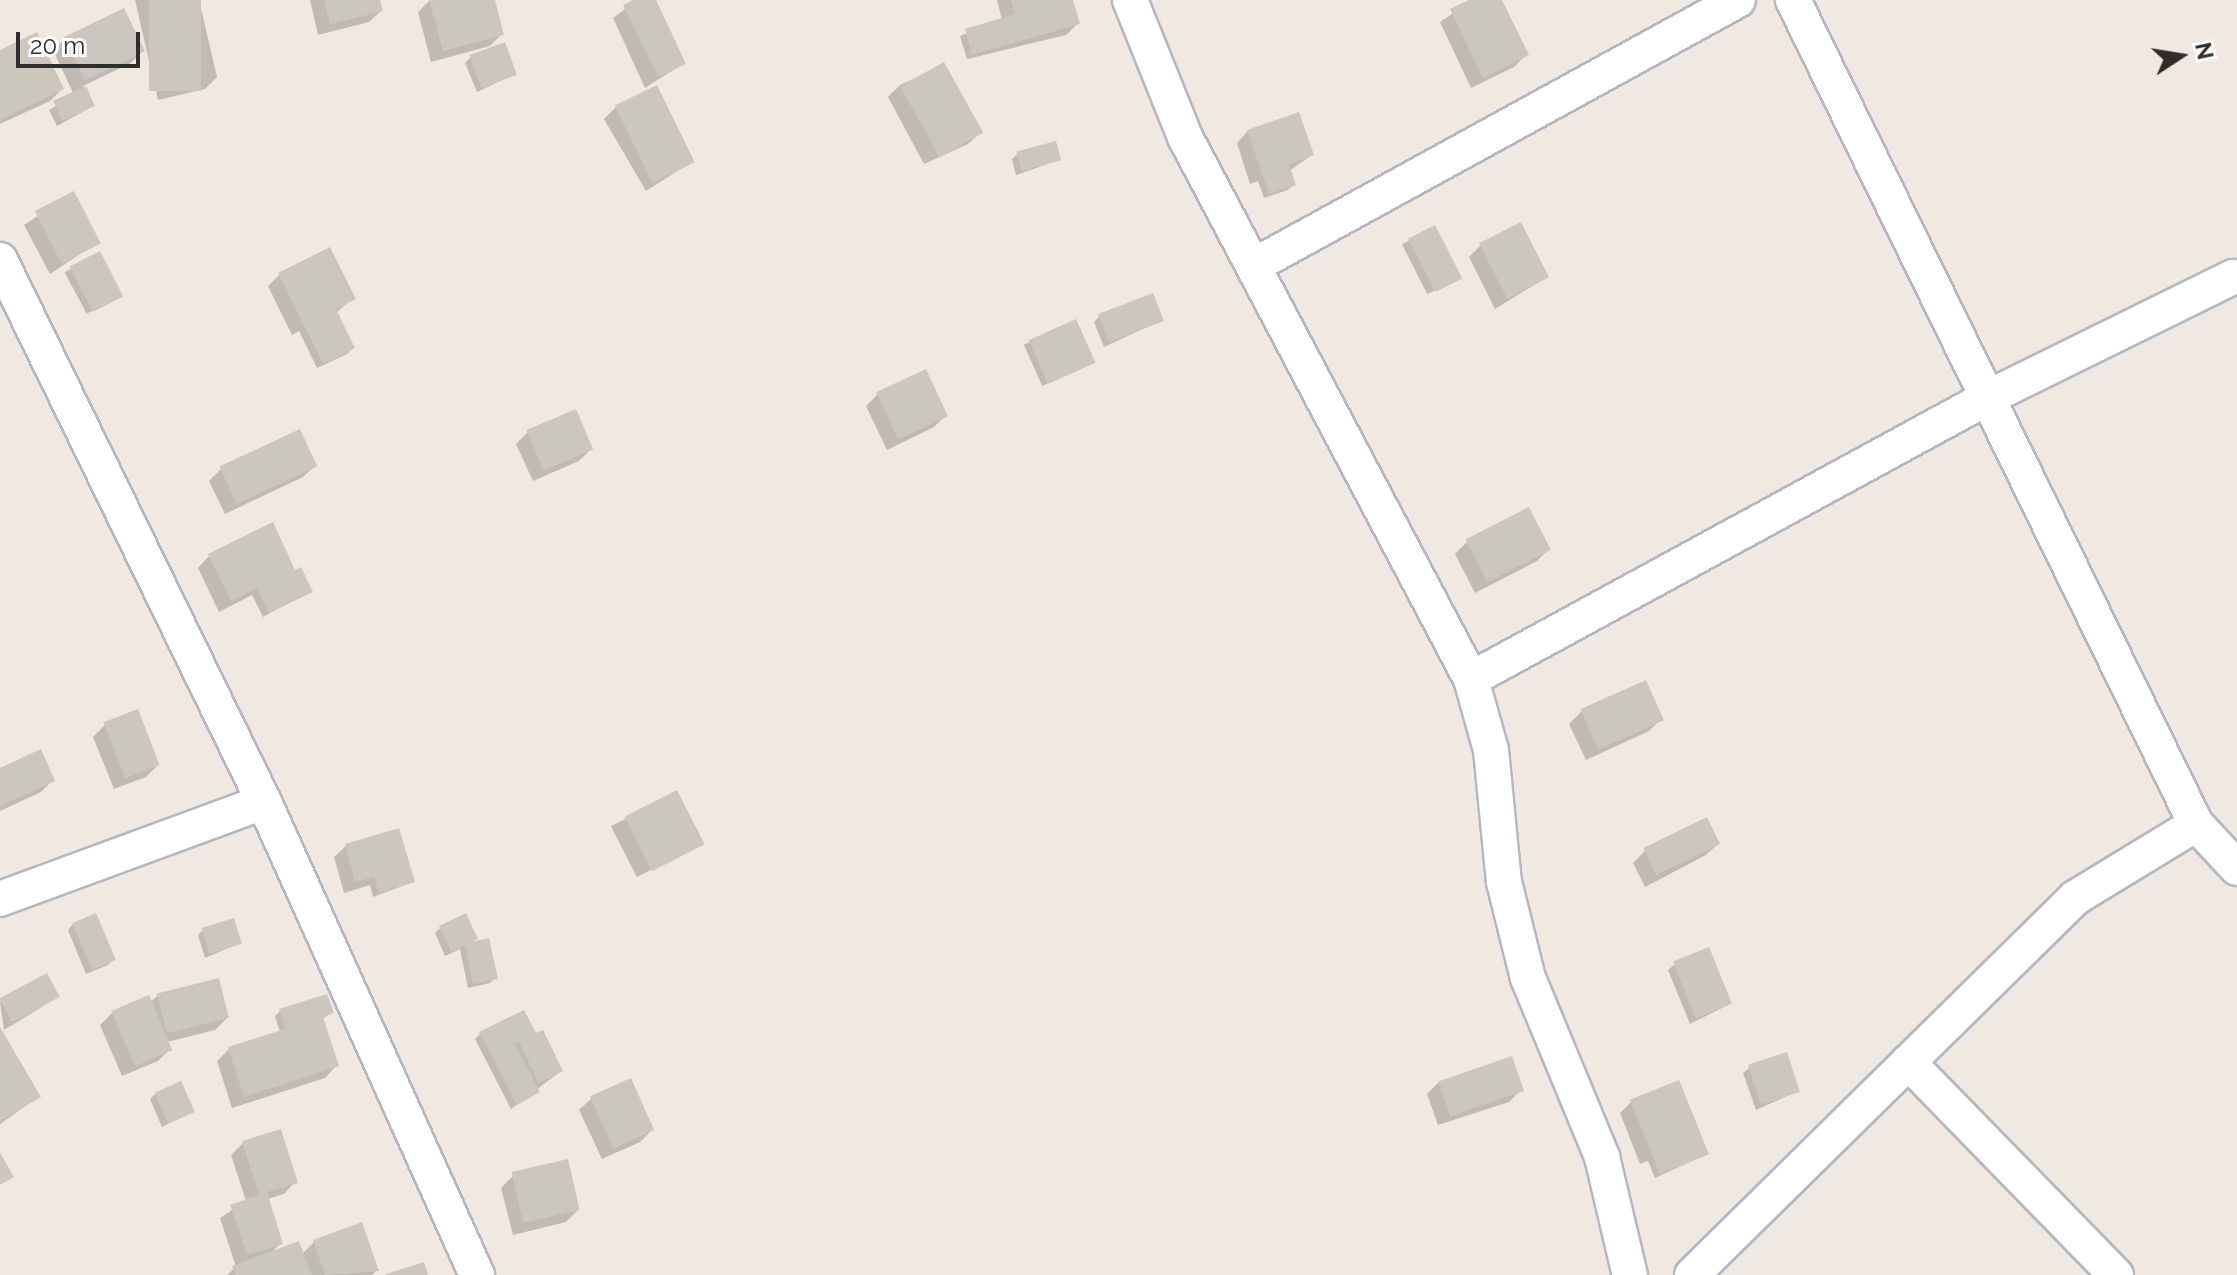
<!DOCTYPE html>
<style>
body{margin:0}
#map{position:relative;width:2237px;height:1275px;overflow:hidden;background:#efe9e1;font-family:Raleway,sans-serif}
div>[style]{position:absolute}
.shadow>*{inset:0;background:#0003;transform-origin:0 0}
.building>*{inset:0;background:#cbc7bf;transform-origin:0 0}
.roads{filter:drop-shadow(2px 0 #b4b7c1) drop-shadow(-2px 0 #b4b7c1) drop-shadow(0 2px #b4b7c1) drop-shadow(0 -2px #b4b7c1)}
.minor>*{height:34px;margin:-17px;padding:0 17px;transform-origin:17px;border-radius:17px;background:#fff}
span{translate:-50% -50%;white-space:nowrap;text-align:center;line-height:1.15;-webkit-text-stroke:7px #fff;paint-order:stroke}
.north{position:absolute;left:2141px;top:16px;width:80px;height:80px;-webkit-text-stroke:6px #fff;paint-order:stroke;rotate:78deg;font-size:22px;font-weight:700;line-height:32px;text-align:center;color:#2e2e2e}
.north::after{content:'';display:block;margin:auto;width:28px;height:36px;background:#2e2e2e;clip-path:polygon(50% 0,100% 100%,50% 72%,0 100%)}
.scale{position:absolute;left:16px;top:32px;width:124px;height:36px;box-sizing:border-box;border:4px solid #2e2e2e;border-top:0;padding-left:10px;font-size:24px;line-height:28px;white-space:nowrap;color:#2e2e2e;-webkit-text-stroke:6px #fff;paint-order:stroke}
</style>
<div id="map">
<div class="shadow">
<i style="clip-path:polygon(135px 0,199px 0,217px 77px,205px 89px,158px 100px)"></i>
<i style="clip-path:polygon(310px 0,378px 0,381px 11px,369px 22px,318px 35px)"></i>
<i style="clip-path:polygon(430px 0,493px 0,502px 34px,490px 46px,431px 62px,418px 12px)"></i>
<i style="clip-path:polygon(637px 0,654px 0,684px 63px,645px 88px,613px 18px)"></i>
<i style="clip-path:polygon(997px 0,1071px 0,1078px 23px,1066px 35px,967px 59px,960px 36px,1002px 20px)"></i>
<i style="clip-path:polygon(1473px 0,1499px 0,1526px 55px,1514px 67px,1471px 88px,1440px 22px)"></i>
<i style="clip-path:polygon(65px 39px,143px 51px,131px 63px,83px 86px,93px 106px,57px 126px,49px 110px,74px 95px,53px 50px)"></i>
<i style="clip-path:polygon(0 52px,62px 89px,50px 101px,0 124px)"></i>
<i style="clip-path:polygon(471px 57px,515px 74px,477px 92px,465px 63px)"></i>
<i style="clip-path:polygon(944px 65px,980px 133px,968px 144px,924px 164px,888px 97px,900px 85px)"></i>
<i style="clip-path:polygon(616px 107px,693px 161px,646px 191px,604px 119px)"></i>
<i style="clip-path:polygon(1248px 131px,1312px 155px,1289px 171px,1294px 184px,1288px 190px,1264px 198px,1258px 181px,1250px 184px,1237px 143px)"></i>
<i style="clip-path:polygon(1018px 154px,1059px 160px,1016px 175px,1012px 159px)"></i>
<i style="clip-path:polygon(73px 193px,98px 242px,50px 274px,24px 225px)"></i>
<i style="left:1434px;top:228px;width:56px;height:36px;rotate:63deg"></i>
<i style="clip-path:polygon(1481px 245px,1547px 277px,1495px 309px,1469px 257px)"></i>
<i style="left:99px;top:254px;width:47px;height:39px;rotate:62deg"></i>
<i style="clip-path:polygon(280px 274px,353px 298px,336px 313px,353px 348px,347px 354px,317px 368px,299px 331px,292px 335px,268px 286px)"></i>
<i style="clip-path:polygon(1099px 317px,1162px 320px,1104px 347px,1094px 322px)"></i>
<i style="left:1075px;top:322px;width:45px;height:56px;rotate:66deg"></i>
<i style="clip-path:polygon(878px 394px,946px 415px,934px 427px,887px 450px,866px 406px)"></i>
<i style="clip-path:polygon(528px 432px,591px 449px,579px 461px,533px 481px,516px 444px)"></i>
<i style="clip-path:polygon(315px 466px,303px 477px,225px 514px,209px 481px,221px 469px)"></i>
<i style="clip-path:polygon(1467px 542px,1549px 549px,1537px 561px,1475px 593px,1455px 554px)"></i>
<i style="clip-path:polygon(209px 556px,293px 569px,310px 591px,263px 617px,252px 595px,219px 612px,198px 568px)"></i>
<i style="clip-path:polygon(137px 712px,158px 765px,146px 777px,114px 789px,93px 737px,105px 725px)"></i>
<i style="clip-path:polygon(1581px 712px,1661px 719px,1649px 731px,1586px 760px,1569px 724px)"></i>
<i style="clip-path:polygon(0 771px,53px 780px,41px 792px,0 811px)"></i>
<i style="left:676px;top:793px;width:57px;height:73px;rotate:63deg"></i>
<i style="clip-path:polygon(1706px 820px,1718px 844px,1706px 855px,1645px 887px,1633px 863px,1645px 851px)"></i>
<i style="clip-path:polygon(346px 846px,413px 882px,373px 897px,370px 885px,344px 893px,334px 857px)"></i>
<i style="clip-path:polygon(73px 924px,113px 960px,108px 965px,86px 974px,68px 930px)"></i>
<i style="clip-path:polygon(440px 928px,476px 938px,469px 945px,495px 978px,490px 983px,468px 988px,460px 949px,445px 956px,435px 933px)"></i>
<i style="clip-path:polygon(203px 930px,240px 943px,205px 958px,198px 935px)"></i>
<i style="clip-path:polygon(1674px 965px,1730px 1004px,1690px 1024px,1668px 970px)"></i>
<i style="clip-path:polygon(46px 976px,58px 997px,4px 1030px,0 1002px)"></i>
<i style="clip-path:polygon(158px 995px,227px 1018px,215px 1030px,167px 1042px,170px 1049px,158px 1061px,122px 1076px,100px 1025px,112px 1013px,150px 1003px)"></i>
<i style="clip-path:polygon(280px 1011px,331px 1013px,321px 1020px,336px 1066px,325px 1078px,232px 1108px,217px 1061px,229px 1049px,280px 1032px,275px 1016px)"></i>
<i style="clip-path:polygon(0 1031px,38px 1097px,0 1124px)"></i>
<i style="clip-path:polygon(480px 1034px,535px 1036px,561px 1071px,511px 1109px,475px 1039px)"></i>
<i style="clip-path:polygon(1749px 1068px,1798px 1091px,1756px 1110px,1743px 1073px)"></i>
<i style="clip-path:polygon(1439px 1082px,1521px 1090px,1509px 1102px,1438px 1125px,1427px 1094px)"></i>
<i style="clip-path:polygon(155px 1094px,192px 1111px,162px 1127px,150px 1099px)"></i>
<i style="clip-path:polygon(591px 1099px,652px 1130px,640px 1142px,602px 1159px,579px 1110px)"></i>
<i style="clip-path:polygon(1632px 1101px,1707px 1154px,1655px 1178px,1648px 1161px,1640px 1164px,1620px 1113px)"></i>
<i style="clip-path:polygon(243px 1143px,295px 1182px,284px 1194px,267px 1199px,281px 1243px,269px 1255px,302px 1254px,314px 1242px,377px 1270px,372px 1275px,227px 1275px,236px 1267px,220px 1218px,246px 1201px,231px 1155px)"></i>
<i style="clip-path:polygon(513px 1176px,578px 1210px,566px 1222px,513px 1235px,501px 1188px)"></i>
</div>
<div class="building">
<i style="left:149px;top:0;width:52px;height:91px"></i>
<i style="clip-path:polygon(324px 0,380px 0,383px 11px,330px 24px)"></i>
<i style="clip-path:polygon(429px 0,495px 0,504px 35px,443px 51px)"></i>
<i style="clip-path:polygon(633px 0,656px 0,686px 64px,658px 77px,623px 5px)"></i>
<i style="clip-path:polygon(1011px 0,1073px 0,1080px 24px,972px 55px,965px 29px,1015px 14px)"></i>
<i style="clip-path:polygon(1469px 0,1502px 0,1529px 55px,1483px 78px,1450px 9px)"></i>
<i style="left:124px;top:8px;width:48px;height:67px;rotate:64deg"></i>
<i style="clip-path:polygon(37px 32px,64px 89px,0 120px,0 50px)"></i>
<i style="left:505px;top:42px;width:35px;height:38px;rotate:70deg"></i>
<i style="left:944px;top:62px;width:81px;height:50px;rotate:61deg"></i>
<i style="left:657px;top:85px;width:86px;height:47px;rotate:64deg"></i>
<i style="left:86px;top:86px;width:22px;height:36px;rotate:66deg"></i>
<i style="clip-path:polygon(1299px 112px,1314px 155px,1289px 164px,1296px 185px,1269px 194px,1247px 130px)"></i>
<i style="left:1056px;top:141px;width:20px;height:41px;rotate:75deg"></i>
<i style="left:74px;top:191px;width:59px;height:44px;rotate:63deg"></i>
<i style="left:1521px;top:222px;width:62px;height:47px;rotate:63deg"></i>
<i style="left:1435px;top:225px;width:60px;height:30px;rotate:63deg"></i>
<i style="clip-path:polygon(330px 247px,356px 299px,336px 309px,355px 348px,323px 364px,278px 273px)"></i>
<i style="left:100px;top:251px;width:51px;height:34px;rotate:63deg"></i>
<i style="left:1153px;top:293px;width:30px;height:59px;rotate:69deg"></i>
<i style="left:1076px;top:319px;width:48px;height:52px;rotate:66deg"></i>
<i style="left:926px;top:369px;width:52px;height:55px;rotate:65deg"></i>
<i style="left:576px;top:409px;width:44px;height:54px;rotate:67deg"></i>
<i style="left:300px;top:429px;width:41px;height:89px;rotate:65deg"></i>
<i style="left:1529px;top:507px;width:48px;height:71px;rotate:63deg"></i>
<i style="clip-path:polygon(273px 522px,295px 570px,301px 567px,313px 592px,269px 613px,257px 588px,231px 601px,208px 554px)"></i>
<i style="left:1646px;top:680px;width:44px;height:72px;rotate:66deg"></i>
<i style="left:138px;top:709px;width:60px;height:37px;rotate:69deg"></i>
<i style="clip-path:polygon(41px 749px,55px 781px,0 806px,0 768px)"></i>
<i style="left:677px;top:790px;width:61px;height:59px;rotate:63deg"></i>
<i style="left:1707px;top:817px;width:30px;height:71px;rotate:64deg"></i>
<i style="clip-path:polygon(399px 828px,415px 882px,379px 893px,374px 877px,355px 882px,345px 844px)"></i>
<i style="left:96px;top:913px;width:51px;height:26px;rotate:67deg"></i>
<i style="clip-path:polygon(466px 913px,478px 939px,470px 942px,489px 938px,498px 979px,473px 984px,465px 945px,451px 952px,439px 926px)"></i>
<i style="left:234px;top:918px;width:27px;height:34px;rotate:73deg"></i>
<i style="left:1709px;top:947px;width:61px;height:39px;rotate:68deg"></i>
<i style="left:47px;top:973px;width:27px;height:54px;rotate:62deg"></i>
<i style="left:219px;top:978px;width:41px;height:64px;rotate:76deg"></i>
<i style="clip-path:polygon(327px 994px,334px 1013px,323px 1017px,339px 1066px,244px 1097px,228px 1047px,285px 1029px,279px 1009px)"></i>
<i style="left:149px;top:995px;width:60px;height:41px;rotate:67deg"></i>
<i style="clip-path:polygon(524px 1010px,536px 1033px,543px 1030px,563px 1071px,539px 1083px,519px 1042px,515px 1044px,540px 1092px,517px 1105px,479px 1032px)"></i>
<i style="clip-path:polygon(0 1027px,41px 1097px,0 1121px)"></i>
<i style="left:1787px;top:1052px;width:42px;height:41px;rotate:72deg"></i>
<i style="left:1512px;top:1056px;width:37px;height:78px;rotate:71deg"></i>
<i style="left:631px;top:1078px;width:57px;height:45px;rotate:66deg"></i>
<i style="left:1679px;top:1080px;width:80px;height:53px;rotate:68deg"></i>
<i style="left:181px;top:1081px;width:34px;height:29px;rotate:66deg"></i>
<i style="clip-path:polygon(281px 1129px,298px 1183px,267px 1192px,283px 1244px,247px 1255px,230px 1205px,259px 1195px,242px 1141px)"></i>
<i style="clip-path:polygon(0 1153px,14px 1177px,0 1185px)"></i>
<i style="left:568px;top:1159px;width:52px;height:58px;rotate:77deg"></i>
<i style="clip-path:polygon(362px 1222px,379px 1271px,325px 1275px,313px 1240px)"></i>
<i style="clip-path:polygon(299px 1241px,312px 1275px,236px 1275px,232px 1266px)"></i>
<i style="clip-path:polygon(424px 1262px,428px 1275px,386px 1275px,386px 1274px)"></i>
</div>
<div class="roads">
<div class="minor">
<i style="left:1130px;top:0;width:148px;rotate:68.1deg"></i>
<i style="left:1185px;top:137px;width:613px;rotate:62.18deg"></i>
<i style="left:1471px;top:679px;width:74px;rotate:74.3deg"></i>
<i style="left:1491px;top:750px;width:133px;rotate:84.4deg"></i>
<i style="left:1504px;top:882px;width:99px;rotate:76deg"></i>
<i style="left:1528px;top:978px;width:194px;rotate:67.5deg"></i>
<i style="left:1602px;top:1157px;width:121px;rotate:76.7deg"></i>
<i style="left:1793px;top:0;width:917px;rotate:63.94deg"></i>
<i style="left:2196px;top:824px;width:60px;rotate:47deg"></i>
<i style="left:0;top:260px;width:603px;rotate:64.03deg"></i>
<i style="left:264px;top:802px;width:519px;rotate:65.76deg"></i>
<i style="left:1253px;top:266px;width:553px;rotate:-28.74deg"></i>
<i style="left:1471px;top:679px;width:588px;rotate:-28.57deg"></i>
<i style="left:1987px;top:398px;width:274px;rotate:-26.2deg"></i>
<i style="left:0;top:899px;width:281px;rotate:-20.2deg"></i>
<i style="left:1908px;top:1062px;width:298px;rotate:45.7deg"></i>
<i style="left:1692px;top:1275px;width:537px;rotate:-44.55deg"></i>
<i style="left:2075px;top:898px;width:142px;rotate:-31.4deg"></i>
</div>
</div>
<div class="north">N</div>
<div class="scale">20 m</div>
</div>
